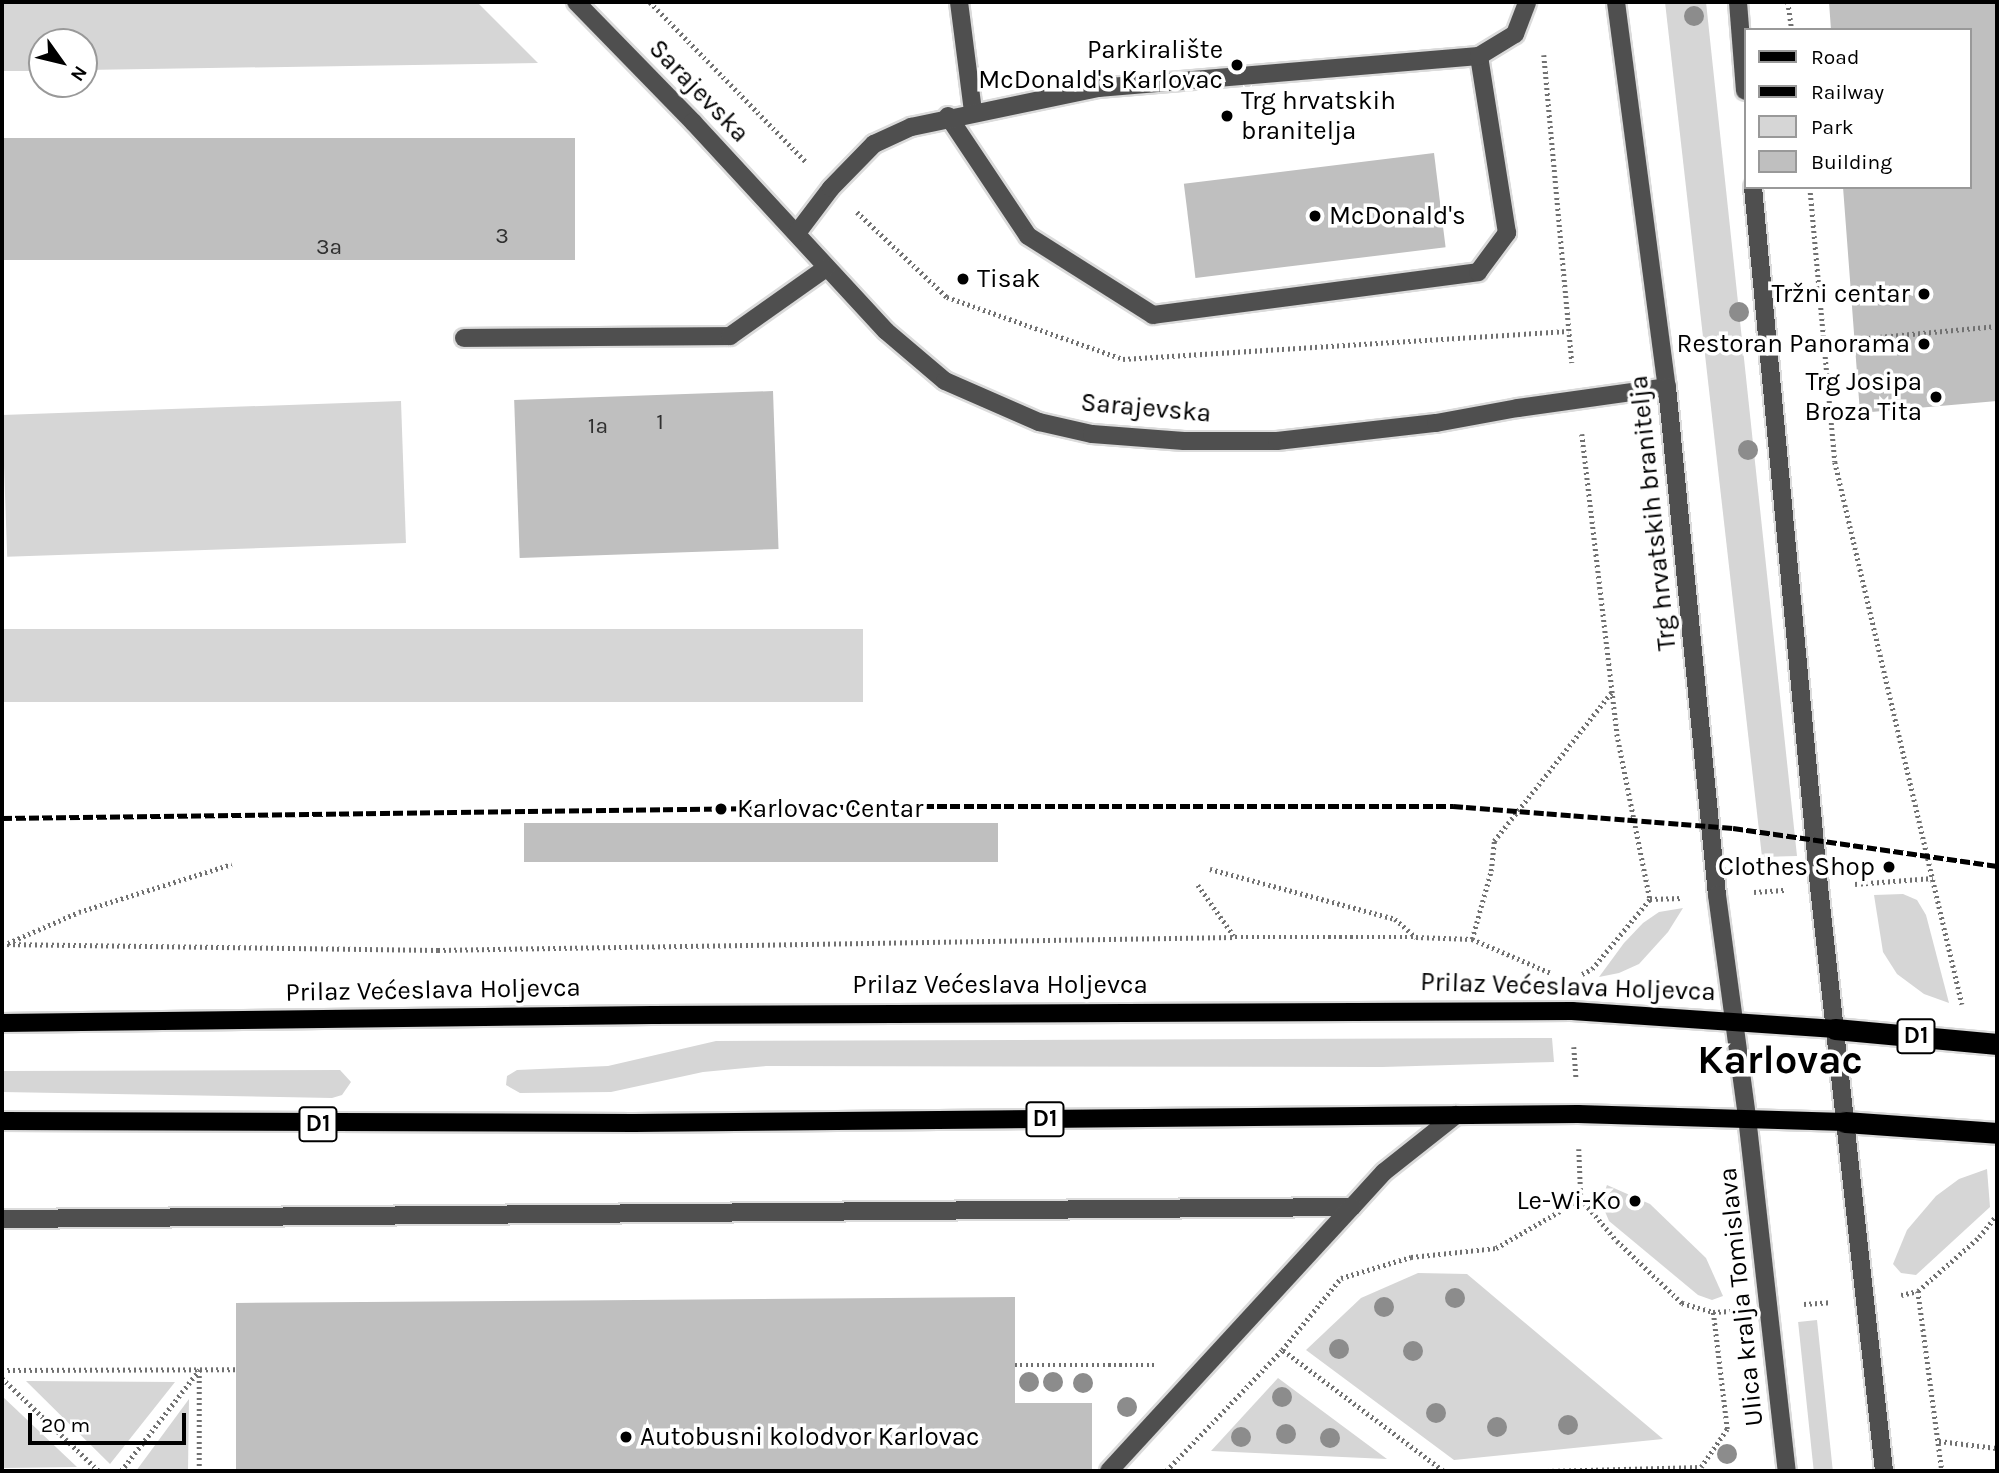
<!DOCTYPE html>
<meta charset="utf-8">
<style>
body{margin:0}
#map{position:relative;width:1999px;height:1473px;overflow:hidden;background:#fff;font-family:Karla,sans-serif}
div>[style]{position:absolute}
.green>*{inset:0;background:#d6d6d6;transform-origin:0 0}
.building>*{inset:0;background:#bfbfbf;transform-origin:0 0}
.path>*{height:4.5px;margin-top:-2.25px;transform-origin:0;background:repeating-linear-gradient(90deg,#717171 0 2px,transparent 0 5.5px)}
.roads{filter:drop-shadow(2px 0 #dbdbdb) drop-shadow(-2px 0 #dbdbdb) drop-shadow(0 2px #dbdbdb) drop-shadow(0 -2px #dbdbdb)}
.minor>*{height:18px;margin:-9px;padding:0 9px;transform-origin:9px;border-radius:9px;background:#4f4f4f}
.major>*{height:18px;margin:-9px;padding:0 9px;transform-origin:9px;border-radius:9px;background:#000}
.highway>*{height:21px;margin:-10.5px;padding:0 10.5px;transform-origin:10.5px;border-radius:10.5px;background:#000}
.rail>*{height:5px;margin-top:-2.5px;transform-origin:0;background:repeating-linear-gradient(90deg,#000 0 10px,transparent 0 13.5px)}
.trees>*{width:20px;height:20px;margin:-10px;border-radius:50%;background:#8c8c8c}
.dots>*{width:19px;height:19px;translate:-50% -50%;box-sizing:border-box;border:4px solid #fff;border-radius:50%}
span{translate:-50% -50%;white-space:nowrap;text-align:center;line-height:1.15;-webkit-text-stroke:7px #fff;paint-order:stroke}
.number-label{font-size:23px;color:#303030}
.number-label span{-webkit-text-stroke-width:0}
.shield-label span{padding:2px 5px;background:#fff;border:2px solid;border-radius:5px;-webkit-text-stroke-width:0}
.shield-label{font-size:24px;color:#000;font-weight:700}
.poi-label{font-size:26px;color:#000}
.right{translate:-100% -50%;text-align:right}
.left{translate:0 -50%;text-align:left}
.street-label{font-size:26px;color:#000}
.town-label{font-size:40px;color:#000;font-weight:700}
.frame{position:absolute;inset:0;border:4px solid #000;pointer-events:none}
.legend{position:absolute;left:1744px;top:28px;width:228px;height:161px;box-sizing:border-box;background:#fff;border:2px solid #999;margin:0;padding:9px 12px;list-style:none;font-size:21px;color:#000}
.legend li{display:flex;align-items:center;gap:14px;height:35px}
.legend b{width:35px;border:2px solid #999}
.north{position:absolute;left:28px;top:28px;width:70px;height:70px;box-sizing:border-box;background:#fff;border:2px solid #999;border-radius:50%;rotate:124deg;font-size:19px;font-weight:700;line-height:28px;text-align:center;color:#000}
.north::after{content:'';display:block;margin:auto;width:24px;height:32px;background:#000;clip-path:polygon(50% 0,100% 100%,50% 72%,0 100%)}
.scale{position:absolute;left:28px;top:1413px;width:158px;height:32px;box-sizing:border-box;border:4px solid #000;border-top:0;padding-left:9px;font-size:21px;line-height:24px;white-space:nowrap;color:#000;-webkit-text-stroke:5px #fff;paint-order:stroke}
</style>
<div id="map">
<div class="green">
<i style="clip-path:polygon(2px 2px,477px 2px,538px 63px,84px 70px,84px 42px,42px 42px,42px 71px,2px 71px)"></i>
<i style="clip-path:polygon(1665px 2px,1706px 2px,1797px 856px,1762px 857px)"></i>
<i style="left:401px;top:401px;width:142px;height:399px;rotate:88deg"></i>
<i style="left:863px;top:629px;width:73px;height:861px;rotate:90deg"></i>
<i style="clip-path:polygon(1903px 894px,1917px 900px,1926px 915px,1949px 1003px,1924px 994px,1897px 974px,1883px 952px,1874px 895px)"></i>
<i style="clip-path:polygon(1683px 908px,1668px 932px,1639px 964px,1619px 973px,1599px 977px,1624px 943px,1643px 923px,1659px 912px)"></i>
<i style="clip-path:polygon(1552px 1038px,1554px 1062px,1382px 1067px,766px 1066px,703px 1072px,611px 1092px,520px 1093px,506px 1085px,507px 1076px,517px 1070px,608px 1066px,716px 1041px)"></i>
<i style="clip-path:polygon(340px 1070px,351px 1082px,342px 1095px,332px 1098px,2px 1092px,2px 1071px)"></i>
<i style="clip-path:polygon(1987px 1169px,1990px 1207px,1916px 1275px,1901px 1273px,1893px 1264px,1907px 1230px,1936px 1196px,1959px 1179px)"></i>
<i style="clip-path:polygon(1607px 1185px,1650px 1204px,1706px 1258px,1723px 1296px,1712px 1300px,1698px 1295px,1609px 1221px,1601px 1202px)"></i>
<i style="clip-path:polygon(1418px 1273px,1467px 1274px,1663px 1439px,1454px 1460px,1306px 1350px,1361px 1298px)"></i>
<i style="left:1817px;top:1320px;width:152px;height:19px;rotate:84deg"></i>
<i style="clip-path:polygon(1278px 1378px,1387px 1459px,1211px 1451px)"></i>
<i style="clip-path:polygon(26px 1381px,175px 1382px,110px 1464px)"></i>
<i style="clip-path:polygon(2px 1396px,77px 1467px,2px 1468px)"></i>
<i style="clip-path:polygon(189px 1399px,188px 1471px,136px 1471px)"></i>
</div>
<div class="building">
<i style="clip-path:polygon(1829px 2px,1997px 2px,1997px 401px,1860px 413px,1843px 187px,1969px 187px,1969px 30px,1831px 30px)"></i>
<i style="left:575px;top:138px;width:122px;height:573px;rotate:90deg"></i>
<i style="left:1434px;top:153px;width:95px;height:252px;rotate:83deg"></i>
<i style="left:773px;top:391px;width:158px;height:259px;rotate:88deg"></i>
<i style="left:998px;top:823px;width:39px;height:474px;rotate:90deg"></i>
<i style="clip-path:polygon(1015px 1297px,1015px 1403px,1092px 1403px,1092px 1471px,236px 1471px,236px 1303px)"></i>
</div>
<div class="path">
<i style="left:650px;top:2px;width:223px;rotate:45.7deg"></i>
<i style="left:1788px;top:2px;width:28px;rotate:82deg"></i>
<i style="left:1544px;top:55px;width:309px;rotate:84.8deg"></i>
<i style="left:1810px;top:187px;width:276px;rotate:84.8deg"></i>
<i style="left:1835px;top:462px;width:557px;rotate:76.81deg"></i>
<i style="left:857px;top:212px;width:124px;rotate:43.4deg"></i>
<i style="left:947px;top:297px;width:187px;rotate:19.4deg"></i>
<i style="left:1123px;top:359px;width:446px;rotate:-3.6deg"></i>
<i style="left:1825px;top:342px;width:173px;rotate:-5.3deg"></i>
<i style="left:1582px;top:434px;width:302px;rotate:83.3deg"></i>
<i style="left:1617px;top:734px;width:168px;rotate:78.7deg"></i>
<i style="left:1210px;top:869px;width:192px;rotate:15.1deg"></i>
<i style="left:1395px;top:919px;width:28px;rotate:41deg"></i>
<i style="left:1855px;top:884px;width:78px;rotate:-4.4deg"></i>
<i style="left:1198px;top:885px;width:62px;rotate:54.8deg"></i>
<i style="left:1754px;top:892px;width:30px;rotate:-4deg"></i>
<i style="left:1472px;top:939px;width:71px;rotate:-74.4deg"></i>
<i style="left:1491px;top:871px;width:30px;rotate:-84deg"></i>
<i style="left:1494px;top:841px;width:189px;rotate:-51.7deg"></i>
<i style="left:8px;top:943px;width:77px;rotate:-23.6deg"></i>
<i style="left:79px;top:912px;width:160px;rotate:-17.4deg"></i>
<i style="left:2px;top:944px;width:436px;rotate:0.8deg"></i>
<i style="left:438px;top:950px;width:797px;rotate:-0.93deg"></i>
<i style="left:1235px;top:937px;width:181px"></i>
<i style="left:1416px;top:937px;width:56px;rotate:2deg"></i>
<i style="left:1472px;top:939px;width:86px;rotate:23.3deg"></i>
<i style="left:1582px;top:974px;width:11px;rotate:-27deg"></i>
<i style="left:1592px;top:969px;width:91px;rotate:-50.4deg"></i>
<i style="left:1650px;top:899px;width:32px;rotate:-2deg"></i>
<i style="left:1574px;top:1047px;width:30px;rotate:86deg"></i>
<i style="left:1579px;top:1149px;width:50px;rotate:87.7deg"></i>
<i style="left:1581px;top:1199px;width:55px;rotate:49.4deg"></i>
<i style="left:1617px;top:1241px;width:90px;rotate:43.6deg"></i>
<i style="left:1682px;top:1303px;width:32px;rotate:16deg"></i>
<i style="left:1713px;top:1312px;width:19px;rotate:-3deg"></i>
<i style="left:1918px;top:1291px;width:182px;rotate:82.4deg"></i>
<i style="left:1901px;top:1295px;width:17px;rotate:-13deg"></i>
<i style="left:1918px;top:1291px;width:81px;rotate:-41.5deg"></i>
<i style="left:1979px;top:1237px;width:28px;rotate:-51deg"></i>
<i style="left:1804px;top:1304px;width:26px;rotate:-4deg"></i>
<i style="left:1015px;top:1365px;width:143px"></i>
<i style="left:2px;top:1370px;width:234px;rotate:-0.2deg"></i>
<i style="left:2px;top:1378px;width:134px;rotate:43.8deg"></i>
<i style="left:1939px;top:1441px;width:58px;rotate:6.9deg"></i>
<i style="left:121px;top:1471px;width:128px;rotate:-52.3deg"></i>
<i style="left:199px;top:1471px;width:100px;rotate:-90deg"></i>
<i style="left:1166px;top:1471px;width:168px;rotate:-46.2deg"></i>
<i style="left:1443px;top:1471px;width:201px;rotate:-143.1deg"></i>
<i style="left:1282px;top:1350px;width:93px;rotate:-50.7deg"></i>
<i style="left:1341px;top:1278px;width:73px;rotate:-16.7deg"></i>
<i style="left:1411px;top:1257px;width:85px;rotate:-6deg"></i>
<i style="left:1496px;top:1248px;width:98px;rotate:-30deg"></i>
<i style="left:1547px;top:1471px;width:154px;rotate:-1.5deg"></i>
<i style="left:1702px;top:1471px;width:4px;rotate:-104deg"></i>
<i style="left:1701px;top:1467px;width:46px;rotate:-55.6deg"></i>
<i style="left:1727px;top:1429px;width:118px;rotate:-96.8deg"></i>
</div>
<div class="roads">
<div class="minor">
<i style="left:576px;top:2px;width:168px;rotate:45.7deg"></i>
<i style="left:693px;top:122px;width:284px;rotate:47.3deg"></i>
<i style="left:886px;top:331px;width:77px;rotate:40.3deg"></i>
<i style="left:945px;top:381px;width:103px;rotate:23.6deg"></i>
<i style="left:1039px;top:422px;width:54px;rotate:12.8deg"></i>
<i style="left:1092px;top:434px;width:92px;rotate:4.4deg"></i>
<i style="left:1184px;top:441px;width:93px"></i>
<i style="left:1277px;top:441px;width:160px;rotate:-6.5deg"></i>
<i style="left:1436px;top:423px;width:83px;rotate:-10.4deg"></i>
<i style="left:1518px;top:408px;width:150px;rotate:-8deg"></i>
<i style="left:959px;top:2px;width:111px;rotate:82.7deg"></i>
<i style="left:1616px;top:2px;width:388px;rotate:82.5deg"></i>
<i style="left:1667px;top:387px;width:510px;rotate:84.38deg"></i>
<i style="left:1717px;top:895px;width:224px;rotate:82.3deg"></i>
<i style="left:1747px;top:1117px;width:356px;rotate:83.6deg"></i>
<i style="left:1738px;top:2px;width:89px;rotate:85.5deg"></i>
<i style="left:948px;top:116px;width:144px;rotate:56.3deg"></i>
<i style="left:1028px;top:236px;width:148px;rotate:32.3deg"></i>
<i style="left:1153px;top:315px;width:328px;rotate:-7.5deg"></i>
<i style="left:1478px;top:272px;width:49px;rotate:-53.4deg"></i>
<i style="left:1507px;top:233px;width:179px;rotate:-99deg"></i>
<i style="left:1753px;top:187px;width:703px;rotate:84.61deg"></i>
<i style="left:1819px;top:887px;width:588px;rotate:83.65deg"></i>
<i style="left:797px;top:233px;width:56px;rotate:-52.9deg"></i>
<i style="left:831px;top:188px;width:62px;rotate:-45.7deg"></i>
<i style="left:874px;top:144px;width:41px;rotate:-24.7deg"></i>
<i style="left:911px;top:127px;width:191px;rotate:-11.8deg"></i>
<i style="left:1098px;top:88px;width:382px;rotate:-4.8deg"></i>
<i style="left:1479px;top:56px;width:42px;rotate:-31.4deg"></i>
<i style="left:1515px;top:34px;width:34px;rotate:-69deg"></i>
<i style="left:464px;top:338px;width:266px;rotate:-0.4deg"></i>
<i style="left:730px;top:336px;width:118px;rotate:-35.3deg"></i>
<i style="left:2px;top:1219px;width:1350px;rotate:-0.51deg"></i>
<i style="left:1352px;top:1207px;width:47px;rotate:-47.6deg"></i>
<i style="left:1384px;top:1172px;width:92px;rotate:-38.4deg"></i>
<i style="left:1109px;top:1471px;width:359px;rotate:-47.4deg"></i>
</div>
<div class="major">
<i style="left:2px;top:1023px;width:650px;rotate:-0.71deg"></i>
<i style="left:652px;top:1015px;width:920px;rotate:-0.25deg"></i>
<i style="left:1572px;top:1011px;width:264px;rotate:3.9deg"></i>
<i style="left:2px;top:1121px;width:632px;rotate:0.18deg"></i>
<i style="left:634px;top:1123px;width:944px;rotate:-0.55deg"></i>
<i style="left:1578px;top:1114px;width:267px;rotate:1.7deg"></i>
</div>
<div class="highway">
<i style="left:1835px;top:1029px;width:163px;rotate:5.3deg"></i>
<i style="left:1845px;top:1122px;width:152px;rotate:4.1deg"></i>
</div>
</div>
<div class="rail">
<i style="left:2px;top:818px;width:908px;rotate:-0.76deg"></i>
<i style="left:910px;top:806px;width:543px"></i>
<i style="left:1453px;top:806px;width:281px;rotate:4.5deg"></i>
<i style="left:1733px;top:828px;width:267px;rotate:8.2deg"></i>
</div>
<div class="trees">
<i style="left:1694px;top:16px"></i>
<i style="left:1739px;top:312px"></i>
<i style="left:1748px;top:450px"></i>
<i style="left:1455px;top:1298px"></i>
<i style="left:1384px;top:1307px"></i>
<i style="left:1339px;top:1349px"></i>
<i style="left:1413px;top:1351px"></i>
<i style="left:1029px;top:1382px"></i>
<i style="left:1053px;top:1382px"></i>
<i style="left:1083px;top:1383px"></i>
<i style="left:1282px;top:1397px"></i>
<i style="left:1127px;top:1407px"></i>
<i style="left:1436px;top:1413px"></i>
<i style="left:1568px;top:1425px"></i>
<i style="left:1497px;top:1427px"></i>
<i style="left:1286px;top:1434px"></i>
<i style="left:1241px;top:1437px"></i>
<i style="left:1330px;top:1438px"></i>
<i style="left:1727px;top:1454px"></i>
</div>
<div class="dots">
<i style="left:1237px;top:65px;background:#000"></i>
<i style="left:1227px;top:116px;background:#000"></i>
<i style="left:1315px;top:216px;background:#000"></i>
<i style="left:963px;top:279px;background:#000"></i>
<i style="left:1924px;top:294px;background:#000"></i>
<i style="left:1924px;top:344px;background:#000"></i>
<i style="left:1936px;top:397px;background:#000"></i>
<i style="left:721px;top:809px;background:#000"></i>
<i style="left:1889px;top:867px;background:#000"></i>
<i style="left:1635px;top:1201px;background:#000"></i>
<i style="left:626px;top:1437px;background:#000"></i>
</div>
<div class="number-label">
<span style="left:502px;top:236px">3</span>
<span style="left:329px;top:247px">3a</span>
<span style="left:660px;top:422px">1</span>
<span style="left:598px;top:426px">1a</span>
</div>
<div class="shield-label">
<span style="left:1916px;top:1036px">D1</span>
<span style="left:1045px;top:1119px">D1</span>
<span style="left:318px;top:1124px">D1</span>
</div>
<div class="poi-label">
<span class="right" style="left:1223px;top:65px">Parkiralište<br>McDonald's Karlovac</span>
<span class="left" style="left:1241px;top:116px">Trg hrvatskih<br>branitelja</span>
<span class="left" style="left:1329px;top:216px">McDonald's</span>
<span class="left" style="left:977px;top:279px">Tisak</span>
<span class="right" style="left:1910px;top:294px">Tržni centar</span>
<span class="right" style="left:1910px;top:344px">Restoran Panorama</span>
<span class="right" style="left:1922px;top:397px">Trg Josipa<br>Broza Tita</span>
<span class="left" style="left:737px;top:809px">Karlovac Centar</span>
<span class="right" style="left:1875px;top:867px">Clothes Shop</span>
<span class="right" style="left:1621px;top:1201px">Le-Wi-Ko</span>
<span class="left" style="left:640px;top:1437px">Autobusni kolodvor Karlovac</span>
</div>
<div class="street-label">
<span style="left:699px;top:91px;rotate:46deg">Sarajevska</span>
<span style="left:1146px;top:408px;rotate:5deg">Sarajevska</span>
<span style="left:1653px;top:513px;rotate:-96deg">Trg hrvatskih branitelja</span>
<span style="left:1000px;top:985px">Prilaz Većeslava Holjevca</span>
<span style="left:1568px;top:987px;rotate:2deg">Prilaz Većeslava Holjevca</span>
<span style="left:433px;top:990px;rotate:-1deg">Prilaz Većeslava Holjevca</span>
<span style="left:1741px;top:1297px;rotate:-96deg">Ulica kralja Tomislava</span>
</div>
<div class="town-label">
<span style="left:1780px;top:1060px">Karlovac</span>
</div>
<div class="frame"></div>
<ul class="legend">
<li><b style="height:9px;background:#000"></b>Road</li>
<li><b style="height:9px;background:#000"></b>Railway</li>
<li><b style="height:19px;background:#d6d6d6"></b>Park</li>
<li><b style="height:19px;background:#bfbfbf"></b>Building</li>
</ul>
<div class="north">N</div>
<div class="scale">20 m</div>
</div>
